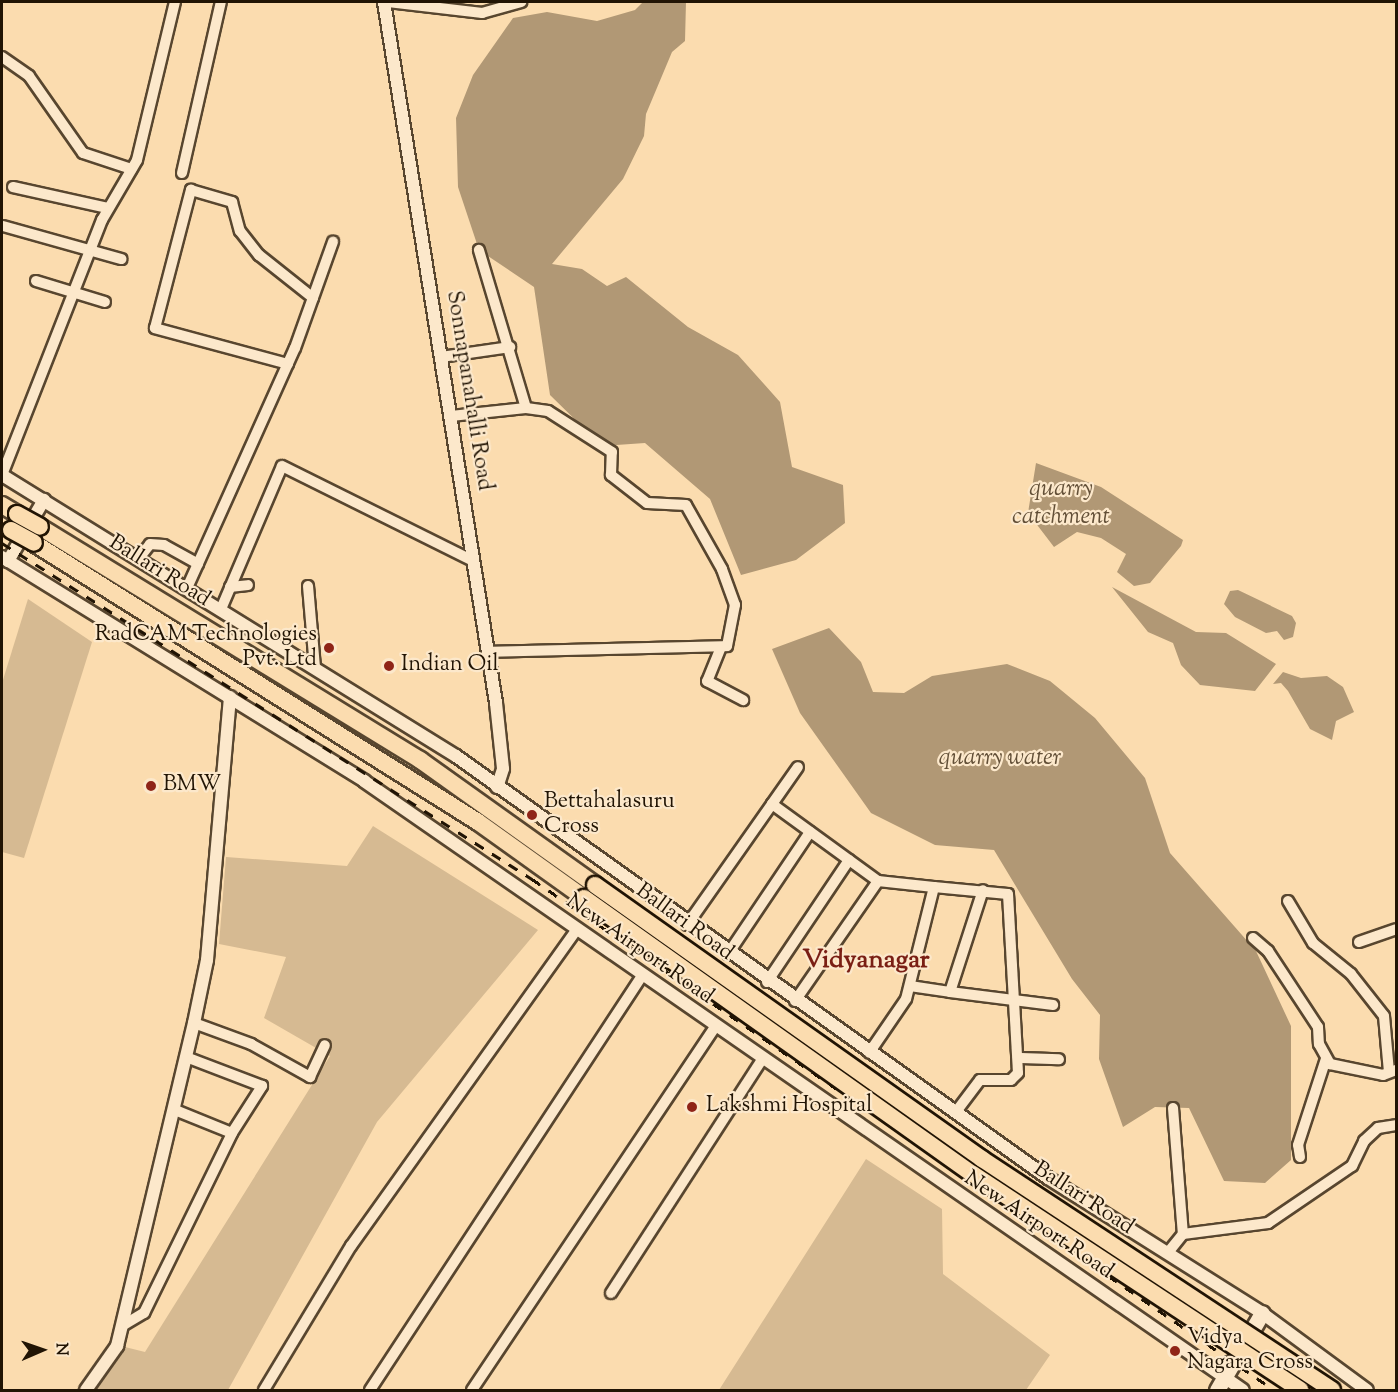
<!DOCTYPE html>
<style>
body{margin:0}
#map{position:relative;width:1398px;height:1392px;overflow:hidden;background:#fbdcaf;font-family:"Sorts Mill Goudy",serif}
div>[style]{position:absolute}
.green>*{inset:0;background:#d6ba92}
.water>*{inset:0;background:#b19875}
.roads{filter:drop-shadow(2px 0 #58462f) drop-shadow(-2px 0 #58462f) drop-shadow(0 2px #58462f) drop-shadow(0 -2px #58462f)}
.minor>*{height:10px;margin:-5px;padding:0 5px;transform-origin:5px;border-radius:5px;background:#fce8cb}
.tertiary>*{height:12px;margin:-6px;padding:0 6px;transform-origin:6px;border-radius:6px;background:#fce8cb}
.secondary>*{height:15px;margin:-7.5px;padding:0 7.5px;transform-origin:7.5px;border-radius:7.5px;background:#fce8cb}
.trunk>*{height:16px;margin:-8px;padding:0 8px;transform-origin:8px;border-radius:8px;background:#fbdcaf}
.rail>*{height:3px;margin-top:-1.5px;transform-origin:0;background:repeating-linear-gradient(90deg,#211404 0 10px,transparent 0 20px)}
.bridges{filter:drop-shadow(2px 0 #211404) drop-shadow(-2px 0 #211404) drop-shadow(0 2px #211404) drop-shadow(0 -2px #211404)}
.trunk-bridge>*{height:16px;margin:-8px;padding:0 8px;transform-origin:8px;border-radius:8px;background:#fbdcaf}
.dots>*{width:16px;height:16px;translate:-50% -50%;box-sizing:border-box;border:3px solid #fce8cb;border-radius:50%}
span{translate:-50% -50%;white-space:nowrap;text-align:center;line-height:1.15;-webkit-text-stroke:4.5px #fce8cb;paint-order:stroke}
.street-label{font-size:22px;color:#211404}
.poi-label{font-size:22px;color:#211404}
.right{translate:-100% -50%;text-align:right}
.left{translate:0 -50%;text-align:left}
.water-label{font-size:24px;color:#624f37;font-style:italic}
.quarter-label{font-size:26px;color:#7a1f14;font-weight:700}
.frame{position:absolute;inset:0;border:3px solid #211404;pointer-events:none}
.north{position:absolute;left:12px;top:1320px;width:60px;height:60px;-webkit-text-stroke:4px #fce8cb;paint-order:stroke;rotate:88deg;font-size:16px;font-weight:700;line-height:24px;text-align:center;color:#211404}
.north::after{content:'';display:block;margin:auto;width:21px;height:27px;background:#211404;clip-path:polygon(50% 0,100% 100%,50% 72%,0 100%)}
</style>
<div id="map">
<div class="green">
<i style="clip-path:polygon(28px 599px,92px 642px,24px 858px,2px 852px,2px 683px)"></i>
<i style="clip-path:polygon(373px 826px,538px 930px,377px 1122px,228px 1390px,95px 1390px,125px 1347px,145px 1352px,330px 1056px,264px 1018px,286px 957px,219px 944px,226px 857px,347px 866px)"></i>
<i style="clip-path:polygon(866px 1159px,942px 1209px,943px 1274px,1050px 1355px,1026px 1390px,719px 1390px)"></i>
</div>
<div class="water">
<i style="clip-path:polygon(643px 2px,686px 2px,685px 41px,672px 52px,646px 114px,644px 136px,623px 179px,552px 264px,582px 269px,607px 286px,626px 277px,688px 327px,738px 355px,780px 402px,792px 467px,843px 485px,845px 523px,796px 560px,741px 575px,710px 499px,645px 443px,602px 446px,550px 395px,534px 287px,479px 250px,458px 187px,456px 118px,473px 75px,513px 18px,547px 12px,597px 21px,635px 10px)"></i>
<i style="clip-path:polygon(1036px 463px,1101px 487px,1183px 540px,1181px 546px,1150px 583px,1134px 586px,1117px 572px,1126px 554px,1101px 538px,1077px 532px,1054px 547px,1028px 513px)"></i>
<i style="clip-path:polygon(1112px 587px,1196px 632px,1226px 633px,1276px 664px,1255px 691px,1200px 685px,1181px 665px,1173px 643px,1148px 632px)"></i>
<i style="clip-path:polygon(1238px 590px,1292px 616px,1296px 623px,1293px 637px,1284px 640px,1277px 631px,1266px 633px,1235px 617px,1224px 604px,1230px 591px)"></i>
<i style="clip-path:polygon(829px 628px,861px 662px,873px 692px,904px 693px,932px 676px,1007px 664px,1050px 681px,1095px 718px,1145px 778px,1170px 853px,1256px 951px,1291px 1026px,1291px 1160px,1265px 1183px,1224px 1181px,1189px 1108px,1155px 1107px,1123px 1127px,1099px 1059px,1100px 1015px,1072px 979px,994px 850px,935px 845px,871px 813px,800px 713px,772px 649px)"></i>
<i style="clip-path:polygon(1283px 672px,1301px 678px,1327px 676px,1343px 687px,1354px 712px,1336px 721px,1332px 740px,1310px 729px,1288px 691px,1281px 683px,1273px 684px)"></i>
</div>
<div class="roads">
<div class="minor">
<i style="left:388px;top:2px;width:95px;rotate:6.7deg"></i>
<i style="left:482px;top:13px;width:41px;rotate:-15.8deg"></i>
<i style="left:2px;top:57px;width:33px;rotate:35deg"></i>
<i style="left:29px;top:76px;width:94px;rotate:55deg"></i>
<i style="left:83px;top:153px;width:51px;rotate:18.4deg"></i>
<i style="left:182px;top:173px;width:175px;rotate:-77.2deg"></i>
<i style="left:13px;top:187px;width:97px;rotate:12.5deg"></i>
<i style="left:3px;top:226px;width:123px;rotate:15.6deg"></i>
<i style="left:36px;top:281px;width:72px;rotate:16.9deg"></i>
<i style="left:441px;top:357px;width:70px;rotate:-8.2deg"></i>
<i style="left:288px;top:364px;width:138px;rotate:-164.9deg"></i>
<i style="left:155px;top:328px;width:143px;rotate:-75.4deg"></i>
<i style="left:191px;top:190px;width:43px;rotate:16.3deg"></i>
<i style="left:232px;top:202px;width:30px;rotate:75deg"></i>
<i style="left:240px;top:231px;width:31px;rotate:52deg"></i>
<i style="left:259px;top:255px;width:69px;rotate:38.5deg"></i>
<i style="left:451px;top:416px;width:75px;rotate:-6.1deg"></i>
<i style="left:526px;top:408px;width:165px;rotate:-106.6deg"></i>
<i style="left:2px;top:475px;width:274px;rotate:-68.6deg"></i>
<i style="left:102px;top:220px;width:69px;rotate:-59.7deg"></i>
<i style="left:137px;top:160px;width:163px;rotate:-76.5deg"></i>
<i style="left:140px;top:557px;width:16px;rotate:-52deg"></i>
<i style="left:150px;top:544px;width:14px;rotate:4deg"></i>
<i style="left:164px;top:545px;width:39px;rotate:29deg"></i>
<i style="left:308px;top:586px;width:82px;rotate:85.1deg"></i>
<i style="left:230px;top:587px;width:18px;rotate:-6deg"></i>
<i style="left:187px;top:588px;width:263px;rotate:-65.8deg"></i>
<i style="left:295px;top:348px;width:113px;rotate:-70.3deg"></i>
<i style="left:221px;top:609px;width:155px;rotate:-66.9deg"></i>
<i style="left:282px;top:466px;width:213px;rotate:26.4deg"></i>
<i style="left:721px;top:647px;width:37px;rotate:112deg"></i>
<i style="left:707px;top:681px;width:41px;rotate:27.8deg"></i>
<i style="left:487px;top:652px;width:240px;rotate:-1.4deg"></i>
<i style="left:727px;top:646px;width:42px;rotate:-79deg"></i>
<i style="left:735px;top:605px;width:38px;rotate:-110deg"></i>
<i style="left:722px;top:569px;width:73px;rotate:-119.4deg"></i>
<i style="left:686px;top:505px;width:39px;rotate:-177deg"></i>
<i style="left:647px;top:503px;width:46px;rotate:-142.1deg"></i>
<i style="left:611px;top:475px;width:23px;rotate:-88deg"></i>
<i style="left:612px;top:452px;width:76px;rotate:-147.4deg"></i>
<i style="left:548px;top:411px;width:22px;rotate:-172deg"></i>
<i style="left:772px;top:804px;width:45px;rotate:-54.9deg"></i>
<i style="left:934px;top:887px;width:74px;rotate:5.4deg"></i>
<i style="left:1008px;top:894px;width:179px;rotate:86.8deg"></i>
<i style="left:1018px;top:1073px;width:10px;rotate:135deg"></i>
<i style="left:1011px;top:1080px;width:31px;rotate:180deg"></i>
<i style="left:980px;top:1080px;width:41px;rotate:127.1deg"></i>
<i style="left:1288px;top:901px;width:49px;rotate:59.2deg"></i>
<i style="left:1313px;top:943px;width:49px;rotate:39.2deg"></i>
<i style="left:1351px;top:974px;width:53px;rotate:51.8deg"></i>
<i style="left:1384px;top:1016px;width:56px;rotate:84.9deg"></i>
<i style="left:687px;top:925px;width:148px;rotate:-54.9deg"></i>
<i style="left:772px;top:804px;width:131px;rotate:36deg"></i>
<i style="left:878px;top:881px;width:56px;rotate:6.1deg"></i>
<i style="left:934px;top:887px;width:115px;rotate:104deg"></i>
<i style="left:906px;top:999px;width:65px;rotate:124.4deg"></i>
<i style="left:1253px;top:938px;width:20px;rotate:41deg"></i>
<i style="left:1268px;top:951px;width:91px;rotate:56.7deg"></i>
<i style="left:1318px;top:1027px;width:17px;rotate:87deg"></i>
<i style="left:1319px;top:1044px;width:23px;rotate:61deg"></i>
<i style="left:1330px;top:1064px;width:54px;rotate:11.7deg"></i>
<i style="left:1383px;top:1075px;width:14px;rotate:-21deg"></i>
<i style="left:1359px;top:942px;width:39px;rotate:-19deg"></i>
<i style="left:728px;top:954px;width:147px;rotate:-56.1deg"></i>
<i style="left:767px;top:982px;width:147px;rotate:-56.1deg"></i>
<i style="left:910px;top:986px;width:40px;rotate:8.5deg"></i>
<i style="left:950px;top:992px;width:107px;rotate:-72.1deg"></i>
<i style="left:950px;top:992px;width:104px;rotate:7.2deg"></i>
<i style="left:795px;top:1001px;width:146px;rotate:-55.3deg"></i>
<i style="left:194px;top:1023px;width:61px;rotate:20.2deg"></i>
<i style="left:251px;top:1044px;width:68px;rotate:29.2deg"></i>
<i style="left:310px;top:1077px;width:35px;rotate:-65deg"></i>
<i style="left:1021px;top:1058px;width:38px;rotate:2deg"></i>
<i style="left:1173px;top:1108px;width:126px;rotate:85.5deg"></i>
<i style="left:175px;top:1110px;width:61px;rotate:22deg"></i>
<i style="left:232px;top:1133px;width:56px;rotate:-57.4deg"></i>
<i style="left:262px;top:1086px;width:81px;rotate:-159.1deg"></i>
<i style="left:1300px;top:1157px;width:12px;rotate:-99deg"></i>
<i style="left:1298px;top:1145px;width:90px;rotate:-72deg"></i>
<i style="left:1170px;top:1250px;width:21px;rotate:-51deg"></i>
<i style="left:1183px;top:1234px;width:86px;rotate:-7.4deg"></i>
<i style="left:1268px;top:1223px;width:102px;rotate:-34.2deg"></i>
<i style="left:1352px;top:1166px;width:28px;rotate:-64deg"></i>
<i style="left:1364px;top:1141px;width:19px;rotate:-43deg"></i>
<i style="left:1378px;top:1128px;width:18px;rotate:-9deg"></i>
<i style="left:611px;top:1293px;width:278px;rotate:-57.1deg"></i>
<i style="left:122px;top:1326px;width:26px;rotate:-31deg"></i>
<i style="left:144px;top:1313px;width:200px;rotate:-63.9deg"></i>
<i style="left:264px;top:1390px;width:168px;rotate:-58.9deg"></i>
<i style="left:351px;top:1246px;width:386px;rotate:-54.5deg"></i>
<i style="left:370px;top:1390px;width:494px;rotate:-56.7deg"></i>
<i style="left:472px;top:1390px;width:437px;rotate:-56.2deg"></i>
</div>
<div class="tertiary">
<i style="left:384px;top:2px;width:710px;rotate:80.92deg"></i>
<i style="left:496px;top:703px;width:66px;rotate:83.9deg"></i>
<i style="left:503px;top:769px;width:19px;rotate:108deg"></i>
<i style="left:2px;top:475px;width:534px;rotate:31.76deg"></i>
<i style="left:456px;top:756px;width:727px;rotate:35.48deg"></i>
<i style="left:1048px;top:1178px;width:253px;rotate:32.2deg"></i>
<i style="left:1262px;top:1313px;width:130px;rotate:36.3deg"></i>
<i style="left:2px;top:557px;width:426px;rotate:31.7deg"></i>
<i style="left:364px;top:781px;width:1069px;rotate:34.72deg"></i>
<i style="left:8px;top:561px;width:71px;rotate:-59.5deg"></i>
<i style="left:86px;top:1390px;width:54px;rotate:-54.8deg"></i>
<i style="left:117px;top:1346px;width:332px;rotate:-76.6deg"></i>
<i style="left:194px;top:1023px;width:64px;rotate:-78.3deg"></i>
<i style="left:207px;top:960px;width:264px;rotate:-85deg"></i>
</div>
<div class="secondary">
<i style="left:1217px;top:1390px;width:89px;rotate:-59.7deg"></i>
</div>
<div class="trunk">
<i style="left:2px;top:505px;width:17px;rotate:31deg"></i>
<i style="left:40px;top:527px;width:446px;rotate:31.5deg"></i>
<i style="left:420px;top:760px;width:215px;rotate:35.5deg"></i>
<i style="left:34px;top:543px;width:524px;rotate:32.14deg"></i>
<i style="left:478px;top:822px;width:130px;rotate:35.6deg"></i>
</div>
</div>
<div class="rail">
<i style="left:2px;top:543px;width:628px;rotate:32.37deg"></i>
<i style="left:532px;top:879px;width:901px;rotate:34.55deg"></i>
</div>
<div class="bridges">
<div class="trunk-bridge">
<i style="left:17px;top:514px;width:26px;rotate:29deg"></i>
<i style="left:11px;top:530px;width:26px;rotate:29deg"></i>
<i style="left:595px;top:885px;width:474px;rotate:35.3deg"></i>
<i style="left:982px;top:1159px;width:419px;rotate:33.4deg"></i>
<i style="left:584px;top:898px;width:477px;rotate:35.4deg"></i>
<i style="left:973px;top:1174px;width:392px;rotate:33.4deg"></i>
</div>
</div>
<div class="dots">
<i style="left:329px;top:648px;background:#8f2418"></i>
<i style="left:389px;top:666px;background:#8f2418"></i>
<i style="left:151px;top:786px;background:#8f2418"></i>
<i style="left:532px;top:815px;background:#8f2418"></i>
<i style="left:692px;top:1107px;background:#8f2418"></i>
<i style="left:1175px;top:1351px;background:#8f2418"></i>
</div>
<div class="street-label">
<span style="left:468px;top:391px;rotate:81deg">Sonnapanahalli Road</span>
<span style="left:159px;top:572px;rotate:32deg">Ballari Road</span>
<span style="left:684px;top:923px;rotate:36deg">Ballari Road</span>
<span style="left:639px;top:950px;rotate:35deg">New Airport Road</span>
<span style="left:1083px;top:1199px;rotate:33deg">Ballari Road</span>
<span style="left:1038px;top:1226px;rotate:34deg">New Airport Road</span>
</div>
<div class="poi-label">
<span class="right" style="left:317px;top:648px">RadCAM Technologies<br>Pvt. Ltd</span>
<span class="left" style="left:401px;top:666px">Indian Oil</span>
<span class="left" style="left:163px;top:786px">BMW</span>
<span class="left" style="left:544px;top:815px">Bettahalasuru<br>Cross</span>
<span class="left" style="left:706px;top:1107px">Lakshmi Hospital</span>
<span class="left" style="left:1187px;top:1351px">Vidya<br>Nagara Cross</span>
</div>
<div class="water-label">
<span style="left:1061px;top:504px">quarry<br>catchment</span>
<span style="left:1000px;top:759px">quarry water</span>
</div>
<div class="quarter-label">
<span style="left:866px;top:961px">Vidyanagar</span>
</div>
<div class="frame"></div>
<div class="north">N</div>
</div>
